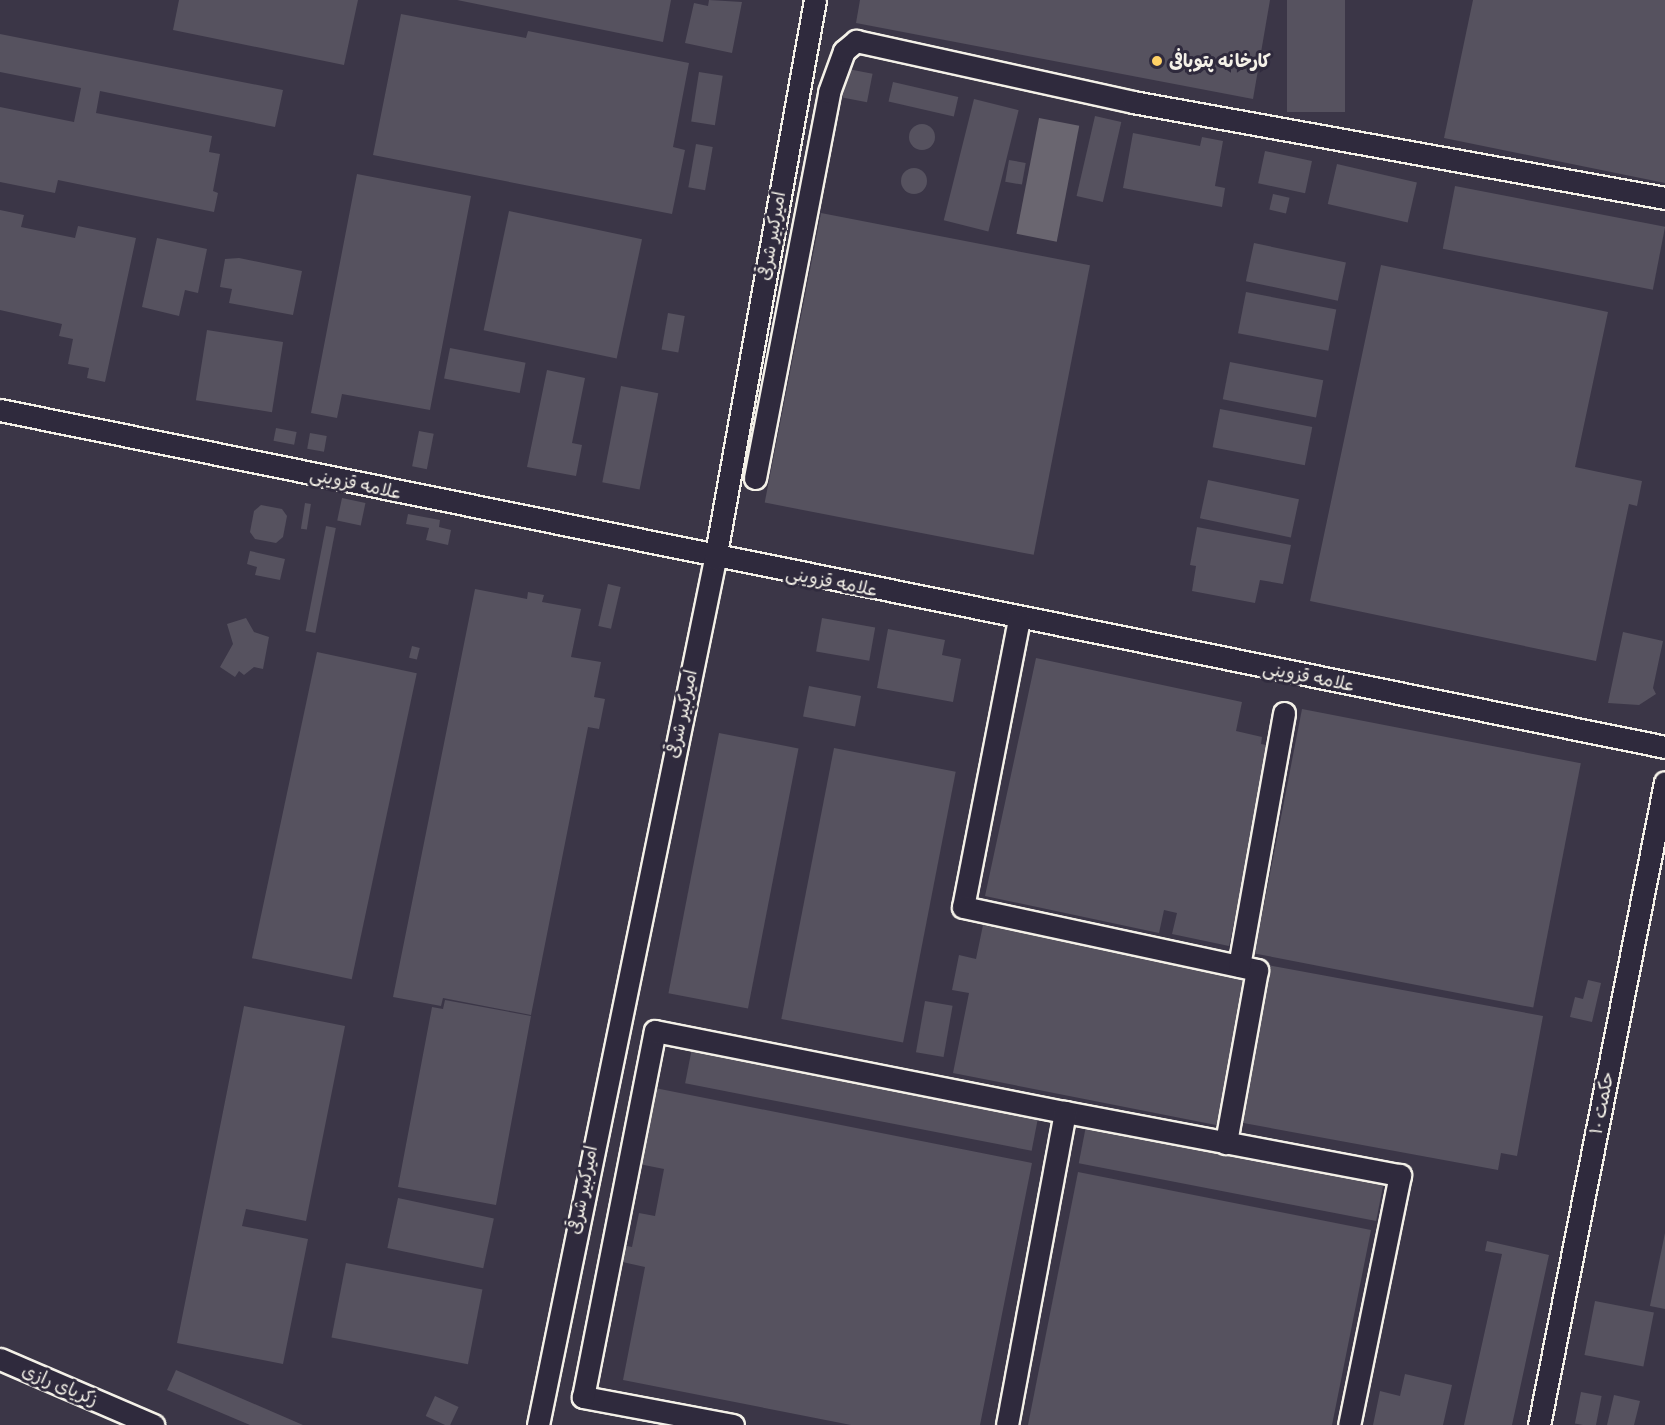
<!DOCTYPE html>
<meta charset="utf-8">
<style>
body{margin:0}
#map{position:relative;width:1665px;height:1425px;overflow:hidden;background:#2f2a3d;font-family:"Patrick Hand","Playpen Sans Arabic",sans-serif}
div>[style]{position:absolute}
.built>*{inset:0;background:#3b3647;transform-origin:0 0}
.water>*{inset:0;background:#6a6670;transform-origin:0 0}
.building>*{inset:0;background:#56525f;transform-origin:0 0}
.round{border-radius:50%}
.roads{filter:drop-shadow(2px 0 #f4f1e8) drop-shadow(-2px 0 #f4f1e8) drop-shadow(0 2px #f4f1e8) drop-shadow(0 -2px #f4f1e8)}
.minor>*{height:21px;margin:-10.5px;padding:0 10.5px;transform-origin:10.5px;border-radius:10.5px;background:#2f2a3d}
.dots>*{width:16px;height:16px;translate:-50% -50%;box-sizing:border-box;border:3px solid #2f2a3d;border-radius:50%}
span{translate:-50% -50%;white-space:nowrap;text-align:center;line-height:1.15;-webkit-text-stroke:6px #2f2a3d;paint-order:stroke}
.poi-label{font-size:18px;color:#f4f1e8;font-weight:700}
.left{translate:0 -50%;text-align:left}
.street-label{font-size:18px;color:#f4f1e8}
</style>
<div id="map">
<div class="built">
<i style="left:0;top:0;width:1665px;height:1425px"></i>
</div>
<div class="water">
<i style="left:1039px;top:118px;width:41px;height:118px;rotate:11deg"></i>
</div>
<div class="building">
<i style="clip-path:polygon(179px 0,358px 0,344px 65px,173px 30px)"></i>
<i style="clip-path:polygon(457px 0,671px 0,663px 42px)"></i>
<i style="clip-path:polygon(709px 0,742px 2px,732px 53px,685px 43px,694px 3px,708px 6px)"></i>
<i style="clip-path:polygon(860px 0,1270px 0,1253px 99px,856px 23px)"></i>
<i style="left:1287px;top:0;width:58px;height:112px"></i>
<i style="clip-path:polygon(1473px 0,1665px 0,1665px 183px,1444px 138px)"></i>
<i style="clip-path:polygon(401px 14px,526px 38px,528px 31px,689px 63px,673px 147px,685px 150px,672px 214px,373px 155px)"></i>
<i style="clip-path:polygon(0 34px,283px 90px,275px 127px,100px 91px,96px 113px,212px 136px,209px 152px,220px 154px,213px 191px,218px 193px,214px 212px,58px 180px,55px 193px,0 182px,0 107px,74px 122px,81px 88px,0 72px)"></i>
<i style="left:848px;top:69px;width:25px;height:29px;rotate:11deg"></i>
<i style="left:699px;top:72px;width:24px;height:50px;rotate:9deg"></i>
<i style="left:893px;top:82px;width:67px;height:20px;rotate:13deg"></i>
<i style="left:974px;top:99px;width:46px;height:125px;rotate:14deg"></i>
<i style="left:1095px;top:116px;width:27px;height:82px;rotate:13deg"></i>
<i class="round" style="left:909px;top:124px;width:26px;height:26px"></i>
<i style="clip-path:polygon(1133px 133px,1200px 146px,1202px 137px,1223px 141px,1215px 186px,1225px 188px,1222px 207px,1123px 188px)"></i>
<i style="left:696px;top:144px;width:17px;height:44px;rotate:10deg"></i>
<i style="left:1265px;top:151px;width:48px;height:33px;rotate:12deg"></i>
<i style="left:1009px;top:160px;width:17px;height:22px;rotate:10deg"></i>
<i style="left:1337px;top:164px;width:82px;height:41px;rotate:13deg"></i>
<i class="round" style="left:901px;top:168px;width:26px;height:26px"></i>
<i style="clip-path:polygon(357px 174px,471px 196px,430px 410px,342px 394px,337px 418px,311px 413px)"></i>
<i style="left:1455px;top:186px;width:214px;height:64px;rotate:11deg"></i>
<i style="left:1273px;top:194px;width:17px;height:16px;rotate:13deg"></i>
<i style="clip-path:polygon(0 210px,24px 215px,21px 227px,75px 238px,78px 226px,136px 238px,105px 382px,87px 378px,89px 368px,68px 364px,73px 339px,59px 336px,62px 324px,0 310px)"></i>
<i style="left:509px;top:211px;width:136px;height:122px;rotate:12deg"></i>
<i style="left:821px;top:213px;width:274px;height:295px;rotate:11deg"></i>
<i style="clip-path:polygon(157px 238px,207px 249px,198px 293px,185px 290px,179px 316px,142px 307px)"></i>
<i style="left:1254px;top:243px;width:94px;height:39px;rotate:12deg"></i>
<i style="clip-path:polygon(239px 258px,302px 271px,293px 315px,229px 303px,232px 289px,220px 287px,225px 259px)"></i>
<i style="clip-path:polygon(1381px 265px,1608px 312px,1575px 467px,1642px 481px,1637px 506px,1629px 504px,1596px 661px,1310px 601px)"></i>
<i style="left:1246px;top:292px;width:92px;height:42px;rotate:11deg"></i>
<i style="left:668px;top:313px;width:17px;height:37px;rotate:10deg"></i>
<i style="left:207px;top:330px;width:77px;height:71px;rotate:9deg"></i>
<i style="left:450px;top:348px;width:77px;height:31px;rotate:11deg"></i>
<i style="left:1230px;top:362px;width:95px;height:38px;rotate:11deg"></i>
<i style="clip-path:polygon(547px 370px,585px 378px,572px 443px,582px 445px,576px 476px,527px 467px)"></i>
<i style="left:621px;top:386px;width:38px;height:98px;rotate:11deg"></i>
<i style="left:1220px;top:409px;width:94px;height:39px;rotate:11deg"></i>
<i style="left:276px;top:428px;width:21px;height:13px;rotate:11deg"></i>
<i style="left:419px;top:431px;width:15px;height:36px;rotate:11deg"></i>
<i style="left:310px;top:433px;width:17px;height:16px;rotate:10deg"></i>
<i style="left:1208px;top:480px;width:93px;height:39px;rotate:12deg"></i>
<i style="left:342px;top:498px;width:24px;height:23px;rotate:12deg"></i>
<i style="left:305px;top:503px;width:6px;height:26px;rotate:9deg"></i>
<i style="clip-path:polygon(261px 505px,282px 509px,287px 516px,283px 537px,276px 543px,255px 539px,250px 532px,254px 511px)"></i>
<i style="clip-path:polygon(408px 514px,440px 520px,439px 527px,451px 530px,448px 545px,426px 540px,429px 528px,406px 524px)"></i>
<i style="left:326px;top:526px;width:10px;height:107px;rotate:11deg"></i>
<i style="clip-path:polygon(1197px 527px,1291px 545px,1283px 584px,1260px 580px,1255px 603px,1192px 591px,1196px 566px,1190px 565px)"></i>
<i style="clip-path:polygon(250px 551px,285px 559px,280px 580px,255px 575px,257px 567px,247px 564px)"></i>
<i style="left:608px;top:584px;width:13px;height:43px;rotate:13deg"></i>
<i style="clip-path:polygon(475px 589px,527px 599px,528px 592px,544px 595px,542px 602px,581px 609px,571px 657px,601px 662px,594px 697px,605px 699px,599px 729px,588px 727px,531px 1015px,443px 998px,441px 1006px,393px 997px)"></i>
<i style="clip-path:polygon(246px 618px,254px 632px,269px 637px,263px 669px,254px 667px,244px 675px,239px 671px,235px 677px,220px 667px,233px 644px,227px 624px)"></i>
<i style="left:822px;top:618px;width:54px;height:34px;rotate:10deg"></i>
<i style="clip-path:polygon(888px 629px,945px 640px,942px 655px,961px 659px,953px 702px,877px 688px)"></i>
<i style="clip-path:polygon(1623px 632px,1663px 641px,1653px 688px,1656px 694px,1639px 705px,1608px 703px)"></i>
<i style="left:412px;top:646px;width:8px;height:12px;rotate:14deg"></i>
<i style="left:317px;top:652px;width:102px;height:313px;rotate:12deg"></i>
<i style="clip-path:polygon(1036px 658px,1242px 702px,1236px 731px,1262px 737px,1261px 744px,1272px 746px,1229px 946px,1172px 934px,1177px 913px,1164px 910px,1159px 933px,985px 896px)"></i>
<i style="left:809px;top:686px;width:53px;height:31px;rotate:11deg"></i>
<i style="left:1302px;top:709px;width:284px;height:249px;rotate:11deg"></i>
<i style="left:719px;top:733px;width:81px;height:265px;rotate:11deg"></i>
<i style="left:834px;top:748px;width:124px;height:276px;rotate:11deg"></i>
<i style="clip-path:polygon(983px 925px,1250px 978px,1221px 1126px,953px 1073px,969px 993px,952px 990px,959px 955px,976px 959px)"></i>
<i style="clip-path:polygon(1267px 965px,1543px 1016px,1517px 1156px,1501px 1153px,1498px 1170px,1238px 1122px)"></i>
<i style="clip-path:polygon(1588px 980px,1601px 983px,1592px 1022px,1570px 1017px,1575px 997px,1583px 999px)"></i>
<i style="clip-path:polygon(445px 1000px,531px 1016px,496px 1205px,398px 1187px,432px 1007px,443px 1009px)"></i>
<i style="left:925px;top:1001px;width:28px;height:52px;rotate:10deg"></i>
<i style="clip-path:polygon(244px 1006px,345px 1026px,306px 1221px,246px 1209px,242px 1226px,308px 1239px,283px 1364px,177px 1343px)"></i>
<i style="left:692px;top:1048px;width:353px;height:36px;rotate:11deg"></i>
<i style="clip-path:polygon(655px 1088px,1032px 1163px,980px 1425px,851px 1425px,623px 1380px,645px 1267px,618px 1261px,621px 1245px,632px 1247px,639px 1213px,655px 1216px,664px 1169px,639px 1164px)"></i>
<i style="left:1086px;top:1126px;width:303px;height:38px;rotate:11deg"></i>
<i style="clip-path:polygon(1078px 1172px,1371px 1230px,1332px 1425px,1028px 1425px)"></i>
<i style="left:398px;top:1198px;width:98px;height:51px;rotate:12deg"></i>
<i style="clip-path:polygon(1665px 1233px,1665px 1309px,1650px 1306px)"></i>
<i style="clip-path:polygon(1487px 1241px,1549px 1255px,1512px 1425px,1464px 1425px,1502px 1254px,1485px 1251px)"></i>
<i style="left:346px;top:1263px;width:139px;height:76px;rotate:11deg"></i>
<i style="left:1595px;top:1301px;width:60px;height:55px;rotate:11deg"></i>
<i style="clip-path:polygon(176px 1370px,303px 1425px,250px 1425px,167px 1390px)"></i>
<i style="clip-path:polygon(1405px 1374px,1452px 1385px,1443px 1425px,1373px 1425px,1380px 1391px,1400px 1396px)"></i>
<i style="left:1581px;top:1392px;width:21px;height:32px;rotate:11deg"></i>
<i style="clip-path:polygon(1614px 1395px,1640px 1401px,1634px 1425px,1607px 1425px)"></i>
<i style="left:435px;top:1396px;width:26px;height:22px;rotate:25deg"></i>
</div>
<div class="roads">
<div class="minor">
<i style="left:0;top:410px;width:1699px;rotate:11.44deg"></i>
<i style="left:755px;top:478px;width:393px;rotate:-79.1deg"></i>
<i style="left:829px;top:92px;width:44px;rotate:-69.9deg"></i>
<i style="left:844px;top:51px;width:16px;rotate:-40deg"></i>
<i style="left:856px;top:41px;width:284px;rotate:12.4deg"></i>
<i style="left:1133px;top:102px;width:541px;rotate:10.23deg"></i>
<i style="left:1019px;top:619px;width:293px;rotate:101deg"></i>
<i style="left:963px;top:907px;width:301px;rotate:12.1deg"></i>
<i style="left:1257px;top:970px;width:176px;rotate:100.2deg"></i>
<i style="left:1239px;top:966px;width:257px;rotate:-79.9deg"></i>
<i style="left:1065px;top:1112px;width:341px;rotate:10.7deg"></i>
<i style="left:1400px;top:1175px;width:255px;rotate:101.5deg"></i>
<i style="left:0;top:1359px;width:167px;rotate:23.3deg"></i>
<i style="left:538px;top:1425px;width:884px;rotate:-78.45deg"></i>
<i style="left:715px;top:559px;width:568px;rotate:-79.86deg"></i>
<i style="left:733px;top:1425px;width:153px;rotate:-169.4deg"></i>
<i style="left:583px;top:1397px;width:373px;rotate:-78.9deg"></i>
<i style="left:655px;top:1031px;width:418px;rotate:11.2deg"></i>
<i style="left:1065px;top:1112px;width:318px;rotate:100.5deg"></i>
<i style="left:1539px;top:1425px;width:655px;rotate:-78.91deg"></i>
</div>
</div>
<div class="dots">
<i style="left:1157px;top:61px;background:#ffd166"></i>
</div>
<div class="poi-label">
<span class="left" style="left:1169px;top:61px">کارخانه پتوبافی</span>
</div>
<div class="street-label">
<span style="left:772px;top:236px;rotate:-80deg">امیرکبیر شرقی</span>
<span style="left:356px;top:484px;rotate:12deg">علامه قزوینی</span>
<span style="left:832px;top:582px;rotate:11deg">علامه قزوینی</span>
<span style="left:1309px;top:677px;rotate:11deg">علامه قزوینی</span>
<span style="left:682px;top:714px;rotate:-78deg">امیرکبیر شرقی</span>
<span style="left:1602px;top:1103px;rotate:-79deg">حکمت ۱۰</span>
<span style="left:583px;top:1190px;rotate:-79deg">امیرکبیر شرقی</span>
<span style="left:60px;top:1385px;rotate:23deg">زکریای رازی</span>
</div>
</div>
